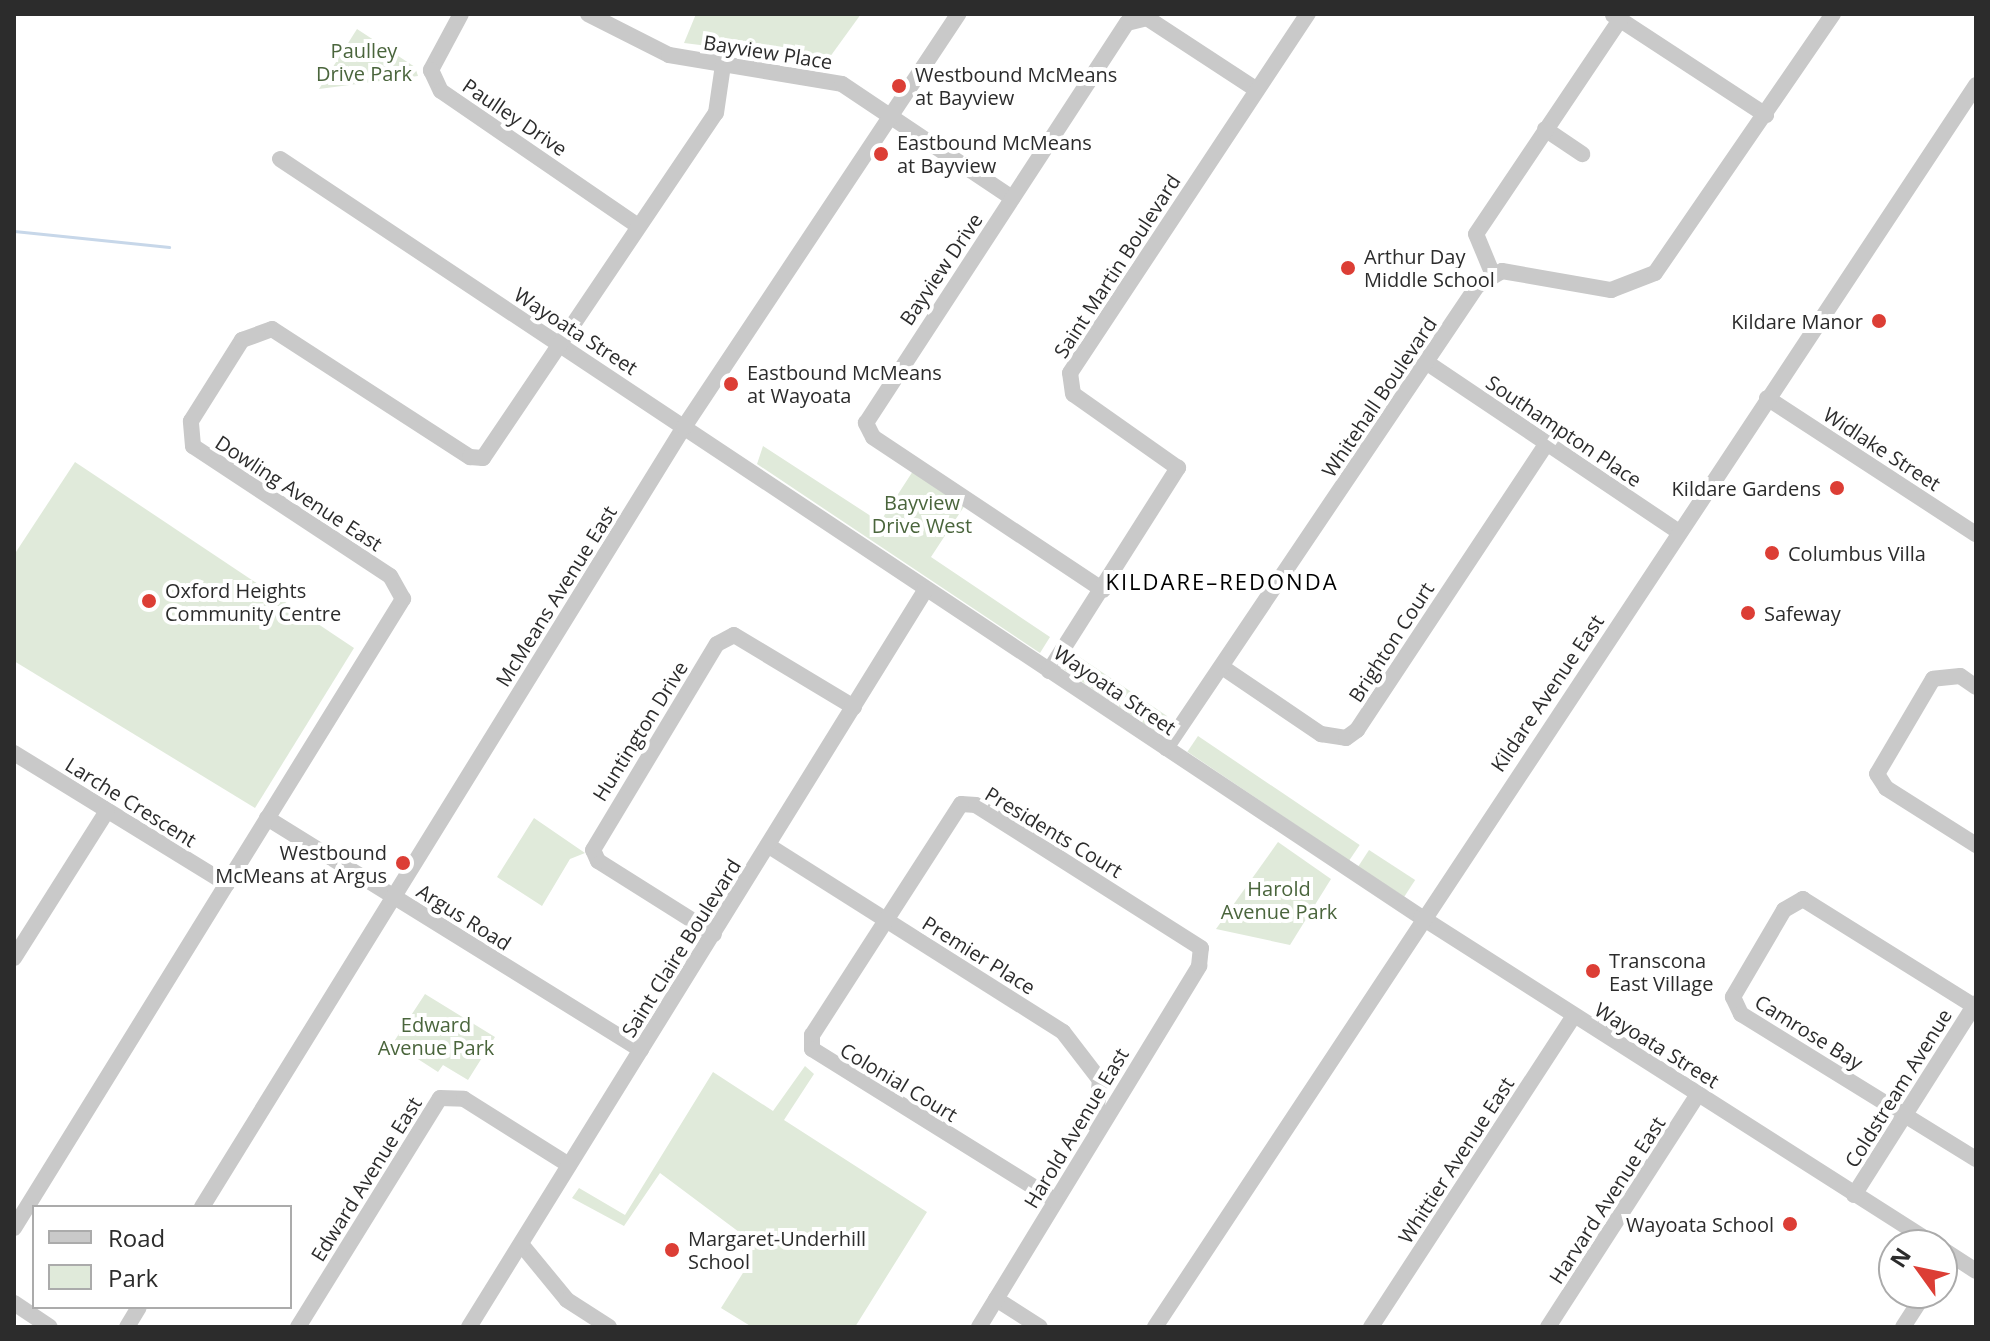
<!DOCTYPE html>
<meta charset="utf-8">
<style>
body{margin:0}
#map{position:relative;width:1990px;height:1341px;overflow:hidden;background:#fff;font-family:"Open Sans",sans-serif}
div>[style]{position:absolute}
.green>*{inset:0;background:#e0eada;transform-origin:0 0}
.stream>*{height:3px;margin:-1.5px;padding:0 1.5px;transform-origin:1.5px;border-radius:1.5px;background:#c7d7e9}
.minor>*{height:16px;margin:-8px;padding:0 8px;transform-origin:8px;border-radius:8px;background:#c9c9c9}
.dots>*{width:22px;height:22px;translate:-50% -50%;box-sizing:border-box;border:4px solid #fff;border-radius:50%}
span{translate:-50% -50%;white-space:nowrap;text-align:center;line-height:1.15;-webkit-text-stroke:8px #fff;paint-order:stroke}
.park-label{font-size:20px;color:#4a653c}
.street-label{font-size:20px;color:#2c2c2c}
.poi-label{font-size:20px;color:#2c2c2c}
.left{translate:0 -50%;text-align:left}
.right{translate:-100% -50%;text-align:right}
.neighbourhood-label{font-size:22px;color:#000;letter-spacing:2px}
.frame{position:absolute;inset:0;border:16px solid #2c2c2c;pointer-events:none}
.legend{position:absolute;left:32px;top:1205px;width:260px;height:104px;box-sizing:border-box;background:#fff;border:2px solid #ababab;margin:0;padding:10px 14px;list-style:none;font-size:24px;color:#2c2c2c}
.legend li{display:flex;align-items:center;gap:16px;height:40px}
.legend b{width:40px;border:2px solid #ababab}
.north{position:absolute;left:1878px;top:1229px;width:80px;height:80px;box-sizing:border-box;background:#fff;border:2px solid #ababab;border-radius:50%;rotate:303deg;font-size:22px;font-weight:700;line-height:32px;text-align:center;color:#2c2c2c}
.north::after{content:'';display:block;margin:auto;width:28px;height:36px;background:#dc3e35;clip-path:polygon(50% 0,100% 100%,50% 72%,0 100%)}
</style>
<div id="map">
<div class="green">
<i style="clip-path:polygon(696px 14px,861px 14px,827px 61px,684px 43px)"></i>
<i style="clip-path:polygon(357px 29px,415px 67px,418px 76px,319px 89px)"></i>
<i style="clip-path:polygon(763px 446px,880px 522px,913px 471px,965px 505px,931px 557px,1050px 637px,1040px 653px,757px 464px)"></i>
<i style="clip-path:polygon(75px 462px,354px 648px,255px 808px,14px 661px,14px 555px)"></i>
<i style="left:1072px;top:652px;width:115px;height:19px;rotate:34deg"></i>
<i style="left:1198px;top:736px;width:195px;height:19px;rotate:34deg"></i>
<i style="clip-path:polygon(534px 818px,585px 853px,570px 859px,542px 906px,497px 877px)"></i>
<i style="clip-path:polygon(1278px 842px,1331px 879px,1290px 945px,1216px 929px)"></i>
<i style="left:1369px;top:850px;width:55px;height:20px;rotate:33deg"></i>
<i style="clip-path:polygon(425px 994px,495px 1037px,468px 1080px,443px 1065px,438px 1072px,393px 1043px)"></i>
<i style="clip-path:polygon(805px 1066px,814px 1074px,784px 1120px,927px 1212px,855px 1327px,752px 1327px,721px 1308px,746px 1268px,739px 1232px,660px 1173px,624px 1226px,572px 1198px,579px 1188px,625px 1215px,713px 1072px,773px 1111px)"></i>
</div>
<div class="stream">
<i style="left:14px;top:231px;width:156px;rotate:5.9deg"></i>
</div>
<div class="minor">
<i style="left:461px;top:14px;width:64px;rotate:118.2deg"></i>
<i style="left:431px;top:70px;width:23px;rotate:65deg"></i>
<i style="left:441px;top:91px;width:239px;rotate:34.4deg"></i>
<i style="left:588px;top:14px;width:91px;rotate:26.8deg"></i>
<i style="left:669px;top:55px;width:175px;rotate:9.5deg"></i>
<i style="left:842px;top:84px;width:205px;rotate:33.8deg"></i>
<i style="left:1613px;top:15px;width:183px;rotate:33.2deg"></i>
<i style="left:1545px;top:129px;width:45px;rotate:34deg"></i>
<i style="left:280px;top:159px;width:1370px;rotate:33.6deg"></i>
<i style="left:1421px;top:917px;width:610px;rotate:32.54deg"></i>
<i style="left:1493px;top:275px;width:44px;rotate:-112.5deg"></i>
<i style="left:1476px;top:234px;width:258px;rotate:-56.1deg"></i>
<i style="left:1426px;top:362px;width:305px;rotate:33.9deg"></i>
<i style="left:1767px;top:398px;width:249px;rotate:33.1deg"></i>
<i style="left:1103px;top:590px;width:276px;rotate:-146.4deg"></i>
<i style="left:873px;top:437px;width:16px;rotate:-117deg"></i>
<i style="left:866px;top:423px;width:478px;rotate:-56.9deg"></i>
<i style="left:1127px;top:23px;width:21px;rotate:-14deg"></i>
<i style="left:1147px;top:18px;width:131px;rotate:33.2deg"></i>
<i style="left:1222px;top:667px;width:120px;rotate:34.1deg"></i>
<i style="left:1321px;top:734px;width:25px;rotate:9deg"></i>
<i style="left:1346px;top:738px;width:14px;rotate:-36deg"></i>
<i style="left:1357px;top:730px;width:344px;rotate:-56.5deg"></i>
<i style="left:1049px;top:671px;width:241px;rotate:-57.6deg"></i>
<i style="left:1178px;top:468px;width:128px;rotate:-144.8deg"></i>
<i style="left:1073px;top:394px;width:21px;rotate:-98deg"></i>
<i style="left:1070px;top:373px;width:431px;rotate:-56.5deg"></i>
<i style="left:1976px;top:687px;width:19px;rotate:-145deg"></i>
<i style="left:1960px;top:676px;width:27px;rotate:174deg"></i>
<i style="left:1933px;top:679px;width:110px;rotate:120.5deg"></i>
<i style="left:1877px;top:774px;width:17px;rotate:57deg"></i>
<i style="left:1886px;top:788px;width:107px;rotate:32.3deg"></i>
<i style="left:1166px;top:748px;width:557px;rotate:-56.05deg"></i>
<i style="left:1477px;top:286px;width:29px;rotate:-31deg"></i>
<i style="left:1502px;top:271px;width:111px;rotate:9.9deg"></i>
<i style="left:1611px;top:290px;width:47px;rotate:-21.1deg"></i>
<i style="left:1655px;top:273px;width:314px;rotate:-55.5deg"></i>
<i style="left:14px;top:753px;width:250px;rotate:31.6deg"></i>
<i style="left:267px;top:818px;width:440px;rotate:31.8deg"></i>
<i style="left:769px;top:846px;width:348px;rotate:32.3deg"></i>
<i style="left:1063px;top:1032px;width:61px;rotate:52.4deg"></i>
<i style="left:1100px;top:1080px;width:45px;rotate:96.3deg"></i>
<i style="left:714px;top:934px;width:137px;rotate:-147.8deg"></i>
<i style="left:598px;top:861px;width:12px;rotate:-114deg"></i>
<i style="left:593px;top:850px;width:240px;rotate:-59deg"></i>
<i style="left:717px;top:644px;width:19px;rotate:-28deg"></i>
<i style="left:734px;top:635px;width:140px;rotate:31deg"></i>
<i style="left:14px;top:958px;width:174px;rotate:-57.7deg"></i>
<i style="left:1974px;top:1006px;width:202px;rotate:-148deg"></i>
<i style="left:1803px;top:899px;width:22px;rotate:150deg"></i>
<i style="left:1784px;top:910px;width:101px;rotate:120.4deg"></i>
<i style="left:1733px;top:997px;width:19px;rotate:65deg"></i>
<i style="left:1741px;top:1014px;width:276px;rotate:31.7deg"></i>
<i style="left:1854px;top:1195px;width:227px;rotate:-57.6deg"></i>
<i style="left:202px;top:1207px;width:917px;rotate:-58.29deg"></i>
<i style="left:684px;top:427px;width:496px;rotate:-56.4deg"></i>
<i style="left:14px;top:1228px;width:740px;rotate:-58.27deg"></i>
<i style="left:403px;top:599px;width:26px;rotate:-119deg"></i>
<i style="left:390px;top:576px;width:236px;rotate:-146.6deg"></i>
<i style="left:193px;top:446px;width:25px;rotate:-95deg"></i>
<i style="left:191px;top:421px;width:96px;rotate:-57.8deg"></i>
<i style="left:242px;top:340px;width:32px;rotate:-20deg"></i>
<i style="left:272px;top:329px;width:236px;rotate:32.9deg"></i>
<i style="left:470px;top:457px;width:13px;rotate:4deg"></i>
<i style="left:483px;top:458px;width:416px;rotate:-56deg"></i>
<i style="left:716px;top:113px;width:49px;rotate:-81.7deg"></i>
<i style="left:521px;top:1244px;width:72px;rotate:50.6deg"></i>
<i style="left:567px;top:1300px;width:50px;rotate:32.7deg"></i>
<i style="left:1942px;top:1249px;width:40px;rotate:32.9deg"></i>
<i style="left:996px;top:1299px;width:52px;rotate:32.5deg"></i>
<i style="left:14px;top:1303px;width:43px;rotate:33.7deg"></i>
<i style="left:127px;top:1327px;width:23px;rotate:-59deg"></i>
<i style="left:298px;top:1327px;width:269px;rotate:-58.2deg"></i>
<i style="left:440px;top:1098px;width:24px;rotate:2deg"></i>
<i style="left:464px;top:1099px;width:124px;rotate:32.2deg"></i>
<i style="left:469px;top:1327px;width:868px;rotate:-58.23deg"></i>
<i style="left:979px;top:1327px;width:423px;rotate:-58.6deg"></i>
<i style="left:1199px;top:966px;width:18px;rotate:-84deg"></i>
<i style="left:1201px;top:948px;width:267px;rotate:-147.6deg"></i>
<i style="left:976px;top:805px;width:15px;rotate:-176deg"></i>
<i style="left:961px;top:804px;width:275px;rotate:122.8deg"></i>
<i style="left:812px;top:1035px;width:14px;rotate:90deg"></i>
<i style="left:812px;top:1049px;width:286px;rotate:31.9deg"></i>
<i style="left:1155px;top:1327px;width:1489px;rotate:-56.53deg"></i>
<i style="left:1371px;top:1327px;width:371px;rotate:-56.9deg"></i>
<i style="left:1548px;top:1327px;width:277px;rotate:-57.2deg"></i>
<i style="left:1903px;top:1327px;width:40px;rotate:-57.1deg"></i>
</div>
<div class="dots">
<i style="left:899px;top:86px;background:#dc3e35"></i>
<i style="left:881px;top:154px;background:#dc3e35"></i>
<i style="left:1348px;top:268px;background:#dc3e35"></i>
<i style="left:1879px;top:321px;background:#dc3e35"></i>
<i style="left:731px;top:384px;background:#dc3e35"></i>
<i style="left:1837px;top:488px;background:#dc3e35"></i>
<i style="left:1772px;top:553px;background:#dc3e35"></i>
<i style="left:149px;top:601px;background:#dc3e35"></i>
<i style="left:1748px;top:613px;background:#dc3e35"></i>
<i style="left:403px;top:863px;background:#dc3e35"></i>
<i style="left:1593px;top:971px;background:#dc3e35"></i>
<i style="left:1790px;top:1224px;background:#dc3e35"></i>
<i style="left:672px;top:1250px;background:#dc3e35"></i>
</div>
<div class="park-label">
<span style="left:364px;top:62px">Paulley<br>Drive Park</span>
<span style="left:922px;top:514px">Bayview<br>Drive West</span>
<span style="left:1279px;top:900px">Harold<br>Avenue Park</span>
<span style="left:436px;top:1036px">Edward<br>Avenue Park</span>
</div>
<div class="street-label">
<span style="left:768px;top:52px;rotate:9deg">Bayview Place</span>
<span style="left:515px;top:117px;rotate:34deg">Paulley Drive</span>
<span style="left:1117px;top:266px;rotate:-57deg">Saint Martin Boulevard</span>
<span style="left:941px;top:269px;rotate:-56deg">Bayview Drive</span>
<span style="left:576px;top:331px;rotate:33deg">Wayoata Street</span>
<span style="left:1379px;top:397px;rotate:-56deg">Whitehall Boulevard</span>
<span style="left:1564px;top:431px;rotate:34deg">Southampton Place</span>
<span style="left:1882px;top:449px;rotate:33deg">Widlake Street</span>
<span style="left:299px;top:493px;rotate:33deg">Dowling Avenue East</span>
<span style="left:556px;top:596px;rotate:-58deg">McMeans Avenue East</span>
<span style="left:1391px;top:642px;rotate:-57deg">Brighton Court</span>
<span style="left:1115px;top:690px;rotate:34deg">Wayoata Street</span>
<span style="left:1547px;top:693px;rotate:-56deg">Kildare Avenue East</span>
<span style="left:640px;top:731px;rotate:-58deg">Huntington Drive</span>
<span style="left:131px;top:802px;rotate:32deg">Larche Crescent</span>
<span style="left:1054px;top:832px;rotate:31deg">Presidents Court</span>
<span style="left:464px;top:917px;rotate:32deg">Argus Road</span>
<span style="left:681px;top:948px;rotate:-58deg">Saint Claire Boulevard</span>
<span style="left:979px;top:955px;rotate:32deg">Premier Place</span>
<span style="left:1809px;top:1032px;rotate:32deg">Camrose Bay</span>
<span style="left:1657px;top:1045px;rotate:32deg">Wayoata Street</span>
<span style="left:899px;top:1082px;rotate:31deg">Colonial Court</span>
<span style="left:1898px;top:1088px;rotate:-58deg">Coldstream Avenue</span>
<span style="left:1076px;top:1128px;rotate:-59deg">Harold Avenue East</span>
<span style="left:1456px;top:1160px;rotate:-57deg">Whittier Avenue East</span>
<span style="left:366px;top:1179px;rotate:-58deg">Edward Avenue East</span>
<span style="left:1607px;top:1200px;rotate:-57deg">Harvard Avenue East</span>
</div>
<div class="poi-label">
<span class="left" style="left:915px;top:86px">Westbound McMeans<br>at Bayview</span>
<span class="left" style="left:897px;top:154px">Eastbound McMeans<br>at Bayview</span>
<span class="left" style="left:1364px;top:268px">Arthur Day<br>Middle School</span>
<span class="right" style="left:1863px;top:321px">Kildare Manor</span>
<span class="left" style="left:747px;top:384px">Eastbound McMeans<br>at Wayoata</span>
<span class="right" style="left:1821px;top:488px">Kildare Gardens</span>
<span class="left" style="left:1788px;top:553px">Columbus Villa</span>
<span class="left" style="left:165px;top:602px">Oxford Heights<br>Community Centre</span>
<span class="left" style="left:1764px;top:613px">Safeway</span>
<span class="right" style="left:387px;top:864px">Westbound<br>McMeans at Argus</span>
<span class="left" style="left:1609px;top:972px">Transcona<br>East Village</span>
<span class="right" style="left:1774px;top:1224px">Wayoata School</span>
<span class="left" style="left:688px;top:1250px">Margaret-Underhill<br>School</span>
</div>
<div class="neighbourhood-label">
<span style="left:1222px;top:582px">KILDARE–REDONDA</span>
</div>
<div class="frame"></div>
<ul class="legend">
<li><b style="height:10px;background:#c9c9c9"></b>Road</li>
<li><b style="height:22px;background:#e0eada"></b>Park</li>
</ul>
<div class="north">N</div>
</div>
